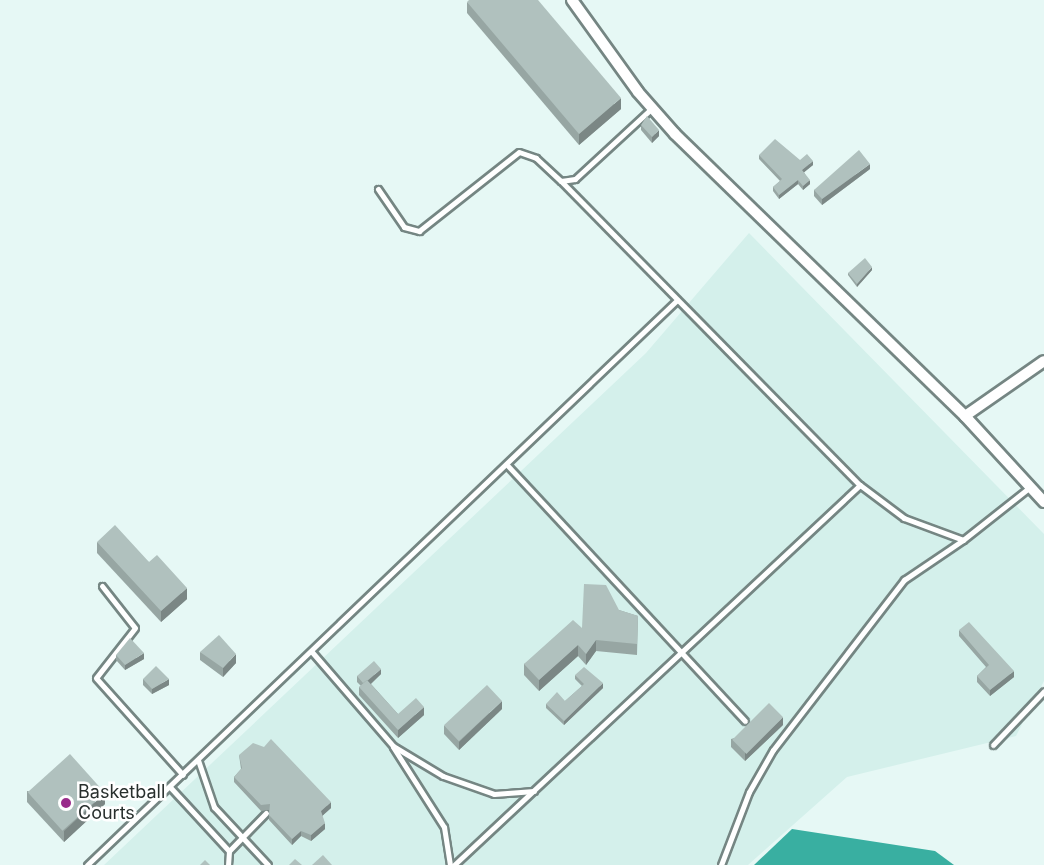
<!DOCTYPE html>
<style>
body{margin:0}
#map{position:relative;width:1044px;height:865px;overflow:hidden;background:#e6f8f5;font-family:Inter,sans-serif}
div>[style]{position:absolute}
.built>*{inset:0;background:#d4f0eb}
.water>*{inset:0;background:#39afa1}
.roads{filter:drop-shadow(2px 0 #758683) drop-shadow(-2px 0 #758683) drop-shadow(0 2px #758683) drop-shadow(0 -2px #758683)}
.service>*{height:5px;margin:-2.5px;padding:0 2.5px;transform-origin:2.5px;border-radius:2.5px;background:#fff}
.minor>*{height:10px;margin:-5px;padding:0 5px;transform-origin:5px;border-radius:5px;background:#fff}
.wall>*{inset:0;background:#97a6a3}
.shaded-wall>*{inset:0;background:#7b8785}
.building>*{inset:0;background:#b0c1be;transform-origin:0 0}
.dots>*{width:16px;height:16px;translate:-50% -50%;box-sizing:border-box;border:3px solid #fff;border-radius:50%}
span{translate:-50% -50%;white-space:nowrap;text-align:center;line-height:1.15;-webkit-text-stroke:5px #fff;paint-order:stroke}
.poi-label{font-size:18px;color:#282f2d}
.left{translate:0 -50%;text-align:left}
</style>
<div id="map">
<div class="built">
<i style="clip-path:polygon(749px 233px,1044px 534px,1044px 681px,1016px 736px,847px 777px,748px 865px,104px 865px,646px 353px)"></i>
</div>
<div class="water">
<i style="clip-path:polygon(792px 829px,935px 851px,954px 865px,754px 865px)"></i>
</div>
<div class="roads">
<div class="service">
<i style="left:561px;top:181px;width:426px;rotate:45.5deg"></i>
<i style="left:860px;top:485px;width:55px;rotate:36.9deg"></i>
<i style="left:904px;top:518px;width:63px;rotate:20.4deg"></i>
<i style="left:963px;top:540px;width:85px;rotate:-38.3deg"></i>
<i style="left:378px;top:189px;width:46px;rotate:55.6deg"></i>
<i style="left:404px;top:227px;width:16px;rotate:15deg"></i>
<i style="left:419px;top:231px;width:127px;rotate:-38.3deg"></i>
<i style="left:519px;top:152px;width:18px;rotate:19deg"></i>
<i style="left:536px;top:158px;width:34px;rotate:43deg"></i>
<i style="left:561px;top:181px;width:14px;rotate:-8deg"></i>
<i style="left:575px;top:179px;width:105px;rotate:-42.7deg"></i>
<i style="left:508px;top:466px;width:348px;rotate:47.1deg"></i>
<i style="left:102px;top:586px;width:53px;rotate:51.8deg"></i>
<i style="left:135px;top:628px;width:63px;rotate:128deg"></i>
<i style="left:96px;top:678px;width:130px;rotate:48.1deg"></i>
<i style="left:312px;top:652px;width:124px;rotate:49.2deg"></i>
<i style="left:393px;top:746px;width:58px;rotate:31deg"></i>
<i style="left:443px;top:776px;width:54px;rotate:19.4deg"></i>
<i style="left:494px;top:794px;width:40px;rotate:-4.3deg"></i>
<i style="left:993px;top:745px;width:74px;rotate:-46.6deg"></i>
<i style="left:393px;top:747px;width:95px;rotate:57.5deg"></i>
<i style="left:444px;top:827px;width:38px;rotate:81deg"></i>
<i style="left:198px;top:760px;width:50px;rotate:71.2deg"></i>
<i style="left:214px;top:807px;width:79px;rotate:47deg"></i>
<i style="left:170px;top:787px;width:87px;rotate:47.3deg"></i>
<i style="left:229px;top:851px;width:14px;rotate:94deg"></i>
<i style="left:229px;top:851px;width:53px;rotate:-45.8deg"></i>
<i style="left:87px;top:865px;width:817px;rotate:-43.76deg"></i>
<i style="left:454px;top:865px;width:556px;rotate:-43.11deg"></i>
<i style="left:721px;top:865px;width:78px;rotate:-69deg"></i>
<i style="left:749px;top:792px;width:48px;rotate:-60.3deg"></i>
<i style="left:773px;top:750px;width:215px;rotate:-52.4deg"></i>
<i style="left:904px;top:580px;width:71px;rotate:-34.1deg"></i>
</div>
<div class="minor">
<i style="left:572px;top:0;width:113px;rotate:54.3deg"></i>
<i style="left:638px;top:92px;width:56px;rotate:48.6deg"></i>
<i style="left:675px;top:134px;width:405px;rotate:44.2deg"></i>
<i style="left:965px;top:416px;width:117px;rotate:47.4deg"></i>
<i style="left:965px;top:416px;width:96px;rotate:-34.8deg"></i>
</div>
</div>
<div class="wall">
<i style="clip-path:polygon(467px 2px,621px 109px,579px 145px,467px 13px)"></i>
<i style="clip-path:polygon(641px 125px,659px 136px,652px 143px,641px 130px)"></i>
<i style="clip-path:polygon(759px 155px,800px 160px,813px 165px,804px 172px,810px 184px,803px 190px,798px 184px,779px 199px,773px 191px,773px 187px,780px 181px,759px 159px)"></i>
<i style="clip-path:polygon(870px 169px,822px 205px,814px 196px,814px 190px)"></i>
<i style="clip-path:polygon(872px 270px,857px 287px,848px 275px,848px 273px)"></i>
<i style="clip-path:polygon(97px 542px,149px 562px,187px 599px,161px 622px,97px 553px)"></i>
<i style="clip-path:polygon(619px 610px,638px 616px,637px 655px,596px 651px,586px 665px,578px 656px,539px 691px,524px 675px,524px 664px,582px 628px)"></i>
<i style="clip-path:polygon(959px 630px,1014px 677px,990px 696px,977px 682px,977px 676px,986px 667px,959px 636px)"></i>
<i style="clip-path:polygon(200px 652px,236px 663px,223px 677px,200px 660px)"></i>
<i style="clip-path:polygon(116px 655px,144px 659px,125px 670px,116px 660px)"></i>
<i style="clip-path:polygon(381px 674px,371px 684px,398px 714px,424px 715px,398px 738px,359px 695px,359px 687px,361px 686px,357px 682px,357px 676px)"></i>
<i style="clip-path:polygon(575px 675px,603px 688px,564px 725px,546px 708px,546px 704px,565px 701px,582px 686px,575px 679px)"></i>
<i style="clip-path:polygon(143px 679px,169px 685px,152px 694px,143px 685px)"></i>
<i style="clip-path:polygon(502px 709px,459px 750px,444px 734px,444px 726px)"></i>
<i style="clip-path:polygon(783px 725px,745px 761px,731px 747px,731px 739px)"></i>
<i style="clip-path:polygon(239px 755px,331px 808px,322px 816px,325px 829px,311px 841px,301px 836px,292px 845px,269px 820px,269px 810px,261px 811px,234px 782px,234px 777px,241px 769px)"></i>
<i style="clip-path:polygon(27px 791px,105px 804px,64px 842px,27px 802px)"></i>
</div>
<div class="shaded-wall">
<i style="clip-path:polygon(621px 98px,621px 109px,579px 145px,579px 134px)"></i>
<i style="clip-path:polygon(659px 130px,659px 136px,652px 143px,652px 137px)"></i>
<i style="clip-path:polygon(813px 161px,813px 165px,802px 174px,802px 170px)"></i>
<i style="clip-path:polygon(870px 164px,870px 169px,822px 205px,822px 199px)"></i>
<i style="clip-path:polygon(798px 180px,798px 184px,779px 199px,779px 195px)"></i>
<i style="clip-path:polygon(810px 180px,810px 184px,803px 190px,803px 186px)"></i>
<i style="clip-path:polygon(872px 267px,872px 270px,857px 287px,857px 284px)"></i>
<i style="clip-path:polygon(187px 588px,187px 599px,161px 622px,161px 611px)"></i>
<i style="clip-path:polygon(596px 640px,596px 651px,586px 665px,586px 654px)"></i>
<i style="clip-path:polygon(578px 645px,578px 656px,539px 691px,539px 680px)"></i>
<i style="clip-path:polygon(144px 653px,144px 659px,125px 670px,125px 665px)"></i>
<i style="clip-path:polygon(236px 654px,236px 663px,223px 677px,223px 668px)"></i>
<i style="clip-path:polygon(381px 669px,381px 674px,364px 690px,364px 684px)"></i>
<i style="clip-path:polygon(1014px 671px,1014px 677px,990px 696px,990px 690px)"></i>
<i style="clip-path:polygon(169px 679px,169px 685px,152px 694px,152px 689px)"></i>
<i style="clip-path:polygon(603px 683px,603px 688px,564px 725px,564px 721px)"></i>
<i style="clip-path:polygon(502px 701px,502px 709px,459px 750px,459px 742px)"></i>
<i style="clip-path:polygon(424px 707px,424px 715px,398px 738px,398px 730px)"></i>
<i style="clip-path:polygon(783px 717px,783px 725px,745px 761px,745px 752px)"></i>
<i style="clip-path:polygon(105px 793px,105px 804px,64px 842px,64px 831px)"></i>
<i style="clip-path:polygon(331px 802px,331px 808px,321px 817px,321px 811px)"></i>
<i style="clip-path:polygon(325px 823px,325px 829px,311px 841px,311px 835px)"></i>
<i style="clip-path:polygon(301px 831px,301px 836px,292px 845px,292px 839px)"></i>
</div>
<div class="building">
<i style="clip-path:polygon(469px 0,538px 0,621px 98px,579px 134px,467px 2px)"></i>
<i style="clip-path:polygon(647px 116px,659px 130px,652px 137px,641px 125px)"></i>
<i style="clip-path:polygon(775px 139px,800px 160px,807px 154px,813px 161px,802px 170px,810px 180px,803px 186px,798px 180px,779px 195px,773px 187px,782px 179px,759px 155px)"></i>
<i style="clip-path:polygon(859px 150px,870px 164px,822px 199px,814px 190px)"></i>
<i style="clip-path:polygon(865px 258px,872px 267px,857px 284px,848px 273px)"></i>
<i style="clip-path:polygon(115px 525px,149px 562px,157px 555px,187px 588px,161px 611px,97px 542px)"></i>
<i style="clip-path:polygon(584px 584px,606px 585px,619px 610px,638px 616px,637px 644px,596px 640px,586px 654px,578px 645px,539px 680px,524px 664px,573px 620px,582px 628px)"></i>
<i style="clip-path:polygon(969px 622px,1014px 671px,990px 690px,977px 676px,989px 665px,959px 630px)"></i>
<i style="clip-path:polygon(219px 635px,236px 654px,223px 668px,200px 652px)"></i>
<i style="clip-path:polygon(130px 638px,144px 653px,125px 665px,116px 655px)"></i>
<i style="clip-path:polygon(374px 661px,381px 669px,368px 680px,367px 680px,363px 683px,357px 676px)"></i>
<i style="clip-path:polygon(156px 666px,169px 679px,152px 689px,143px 679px)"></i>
<i style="clip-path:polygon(584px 667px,603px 683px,564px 721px,546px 704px,557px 692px,565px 701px,584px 684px,575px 675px)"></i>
<i style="clip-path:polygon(367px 680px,398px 714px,416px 698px,424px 707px,398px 730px,359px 687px)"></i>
<i style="left:487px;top:685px;width:22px;height:59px;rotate:47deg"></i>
<i style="left:769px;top:703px;width:20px;height:52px;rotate:45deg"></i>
<i style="clip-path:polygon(271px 739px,331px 802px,321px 811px,325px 823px,311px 835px,301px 831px,292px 839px,269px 815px,270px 804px,261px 805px,234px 777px,242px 768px,239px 755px,253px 743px,264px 747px)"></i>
<i style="left:70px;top:754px;width:52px;height:57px;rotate:48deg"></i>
<i style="clip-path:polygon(323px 855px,332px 865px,312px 865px)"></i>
<i style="clip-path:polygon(295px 859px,302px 865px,289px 865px)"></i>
<i style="clip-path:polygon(205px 860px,210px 865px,200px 865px)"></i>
</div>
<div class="dots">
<i style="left:66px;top:803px;background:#9a2b8b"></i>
</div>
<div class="poi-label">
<span class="left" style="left:78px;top:803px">Basketball<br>Courts</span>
</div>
</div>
